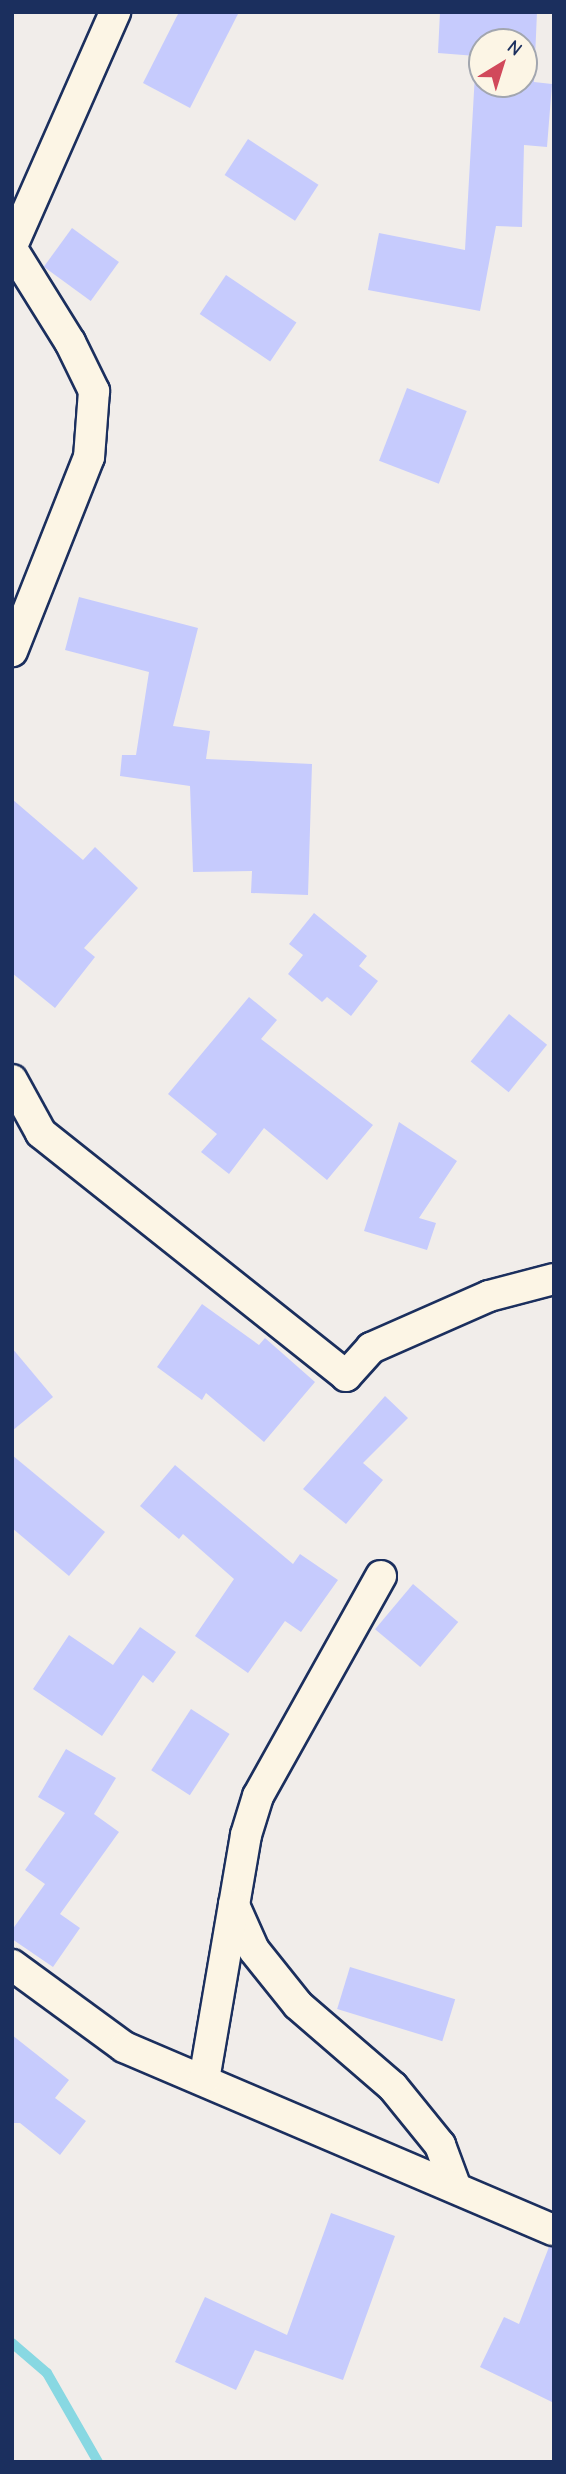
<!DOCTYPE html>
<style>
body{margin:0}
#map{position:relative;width:566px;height:2474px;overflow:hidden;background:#f1edea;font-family:"Comic Neue",sans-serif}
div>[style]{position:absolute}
.stream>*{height:10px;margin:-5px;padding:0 5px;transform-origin:5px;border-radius:5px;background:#88d8e2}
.building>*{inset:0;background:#c6cbfd;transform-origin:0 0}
.roads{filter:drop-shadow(2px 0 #1b2f5e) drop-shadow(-2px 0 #1b2f5e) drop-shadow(0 2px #1b2f5e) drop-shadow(0 -2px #1b2f5e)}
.street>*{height:30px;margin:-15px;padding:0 15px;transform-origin:15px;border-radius:15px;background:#fcf5e5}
span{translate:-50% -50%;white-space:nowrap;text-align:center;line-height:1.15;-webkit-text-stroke:6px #fcf5e5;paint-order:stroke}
.frame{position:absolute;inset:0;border:14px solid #1b2f5e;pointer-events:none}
.north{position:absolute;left:468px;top:28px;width:70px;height:70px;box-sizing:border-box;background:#fcf5e5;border:2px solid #a2a6af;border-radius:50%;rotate:38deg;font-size:19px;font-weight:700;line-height:28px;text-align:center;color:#1b2f5e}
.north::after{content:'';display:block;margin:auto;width:24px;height:32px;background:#d1495b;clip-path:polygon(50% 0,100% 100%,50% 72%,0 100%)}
</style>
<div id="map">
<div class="stream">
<i style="left:12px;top:2343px;width:46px;rotate:40.6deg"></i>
<i style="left:47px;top:2373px;width:103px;rotate:60.2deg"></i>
</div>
<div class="building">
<i style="clip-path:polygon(179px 12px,239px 12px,190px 108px,143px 83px)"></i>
<i style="clip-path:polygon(evenodd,440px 12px,537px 12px,534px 82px,552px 84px,547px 147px,524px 145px,522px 227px,496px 226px,480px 311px,368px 290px,379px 233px,465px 250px,476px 56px,438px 53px,440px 12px,482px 42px,524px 42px,524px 84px,482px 84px,482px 42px)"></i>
<i style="left:248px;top:139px;width:84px;height:43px;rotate:33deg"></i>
<i style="left:72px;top:228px;width:58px;height:48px;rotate:36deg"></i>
<i style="left:226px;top:275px;width:85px;height:47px;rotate:34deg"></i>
<i style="left:407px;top:388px;width:64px;height:78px;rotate:21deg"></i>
<i style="clip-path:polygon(79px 597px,198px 628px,173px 726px,210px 731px,206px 759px,312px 764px,308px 895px,251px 893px,252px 871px,193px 872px,190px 786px,120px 776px,122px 755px,136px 755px,149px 672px,65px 650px)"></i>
<i style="clip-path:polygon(12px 799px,83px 860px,95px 847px,138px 888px,84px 948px,95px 957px,55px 1008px,12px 973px)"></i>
<i style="clip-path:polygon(314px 913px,367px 956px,359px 966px,378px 981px,351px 1016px,327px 997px,322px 1002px,288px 974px,303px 955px,289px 944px)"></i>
<i style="clip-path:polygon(249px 997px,277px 1020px,261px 1039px,373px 1125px,327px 1180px,264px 1128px,229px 1174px,201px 1152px,217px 1134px,168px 1094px)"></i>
<i style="left:509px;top:1014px;width:49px;height:61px;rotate:39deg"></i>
<i style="clip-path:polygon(399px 1122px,457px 1161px,419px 1218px,436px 1223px,427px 1250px,364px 1231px)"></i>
<i style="clip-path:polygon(202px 1304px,259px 1345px,265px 1338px,315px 1382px,264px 1442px,206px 1393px,202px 1400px,157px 1367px)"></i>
<i style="clip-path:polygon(12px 1348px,53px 1397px,12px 1431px)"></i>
<i style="clip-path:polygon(385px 1396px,408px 1418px,363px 1463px,383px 1480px,346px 1524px,303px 1489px)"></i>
<i style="clip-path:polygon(12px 1455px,105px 1532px,69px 1576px,12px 1528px)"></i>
<i style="clip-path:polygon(175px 1465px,293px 1564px,300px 1554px,338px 1580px,301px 1632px,285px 1621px,248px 1673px,195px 1636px,234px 1579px,183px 1534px,179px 1539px,140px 1506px)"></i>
<i style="left:413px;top:1584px;width:59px;height:59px;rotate:40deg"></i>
<i style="clip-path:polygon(140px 1627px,176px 1652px,153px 1683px,143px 1675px,102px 1736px,33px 1689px,69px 1635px,113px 1665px)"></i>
<i style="left:191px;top:1709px;width:46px;height:73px;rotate:33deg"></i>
<i style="clip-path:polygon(66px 1749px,116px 1778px,94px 1814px,119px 1832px,60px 1914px,80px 1928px,53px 1967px,12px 1939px,12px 1930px,45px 1884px,25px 1870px,65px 1813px,38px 1797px)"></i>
<i style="left:350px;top:1967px;width:110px;height:44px;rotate:17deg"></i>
<i style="clip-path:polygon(12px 2035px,69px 2080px,55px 2098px,86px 2121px,60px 2155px,20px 2123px,12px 2123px)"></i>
<i style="clip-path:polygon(331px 2213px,395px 2236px,343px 2380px,255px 2350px,236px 2390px,175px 2362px,205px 2297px,287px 2335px)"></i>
<i style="clip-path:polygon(549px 2247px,554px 2247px,554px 2403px,480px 2367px,504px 2317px,519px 2324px)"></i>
</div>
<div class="roads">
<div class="street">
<i style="left:12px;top:246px;width:256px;rotate:-66.2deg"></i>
<i style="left:12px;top:249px;width:110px;rotate:58.1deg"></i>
<i style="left:70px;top:342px;width:55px;rotate:63.9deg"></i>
<i style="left:94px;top:391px;width:66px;rotate:94.3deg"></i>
<i style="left:89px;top:457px;width:209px;rotate:111.6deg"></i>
<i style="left:12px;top:1080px;width:60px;rotate:61.3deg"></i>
<i style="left:41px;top:1133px;width:390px;rotate:38.5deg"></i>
<i style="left:346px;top:1376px;width:38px;rotate:-48deg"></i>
<i style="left:371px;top:1348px;width:129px;rotate:-23.8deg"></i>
<i style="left:489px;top:1296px;width:67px;rotate:-14.7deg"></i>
<i style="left:381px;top:1576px;width:252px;rotate:119.2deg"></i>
<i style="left:258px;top:1796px;width:41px;rotate:107.1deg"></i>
<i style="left:246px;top:1835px;width:71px;rotate:99.7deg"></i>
<i style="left:234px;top:1905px;width:49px;rotate:66deg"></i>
<i style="left:254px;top:1950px;width:70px;rotate:51.3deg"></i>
<i style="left:298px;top:2005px;width:125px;rotate:40.8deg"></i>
<i style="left:393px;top:2087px;width:75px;rotate:51deg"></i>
<i style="left:440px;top:2145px;width:46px;rotate:69.6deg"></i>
<i style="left:12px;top:1965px;width:139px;rotate:36.2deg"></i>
<i style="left:124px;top:2047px;width:467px;rotate:23.1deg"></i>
<i style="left:204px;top:2080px;width:178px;rotate:-80.3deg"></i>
</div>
</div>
<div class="frame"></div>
<div class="north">N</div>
</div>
